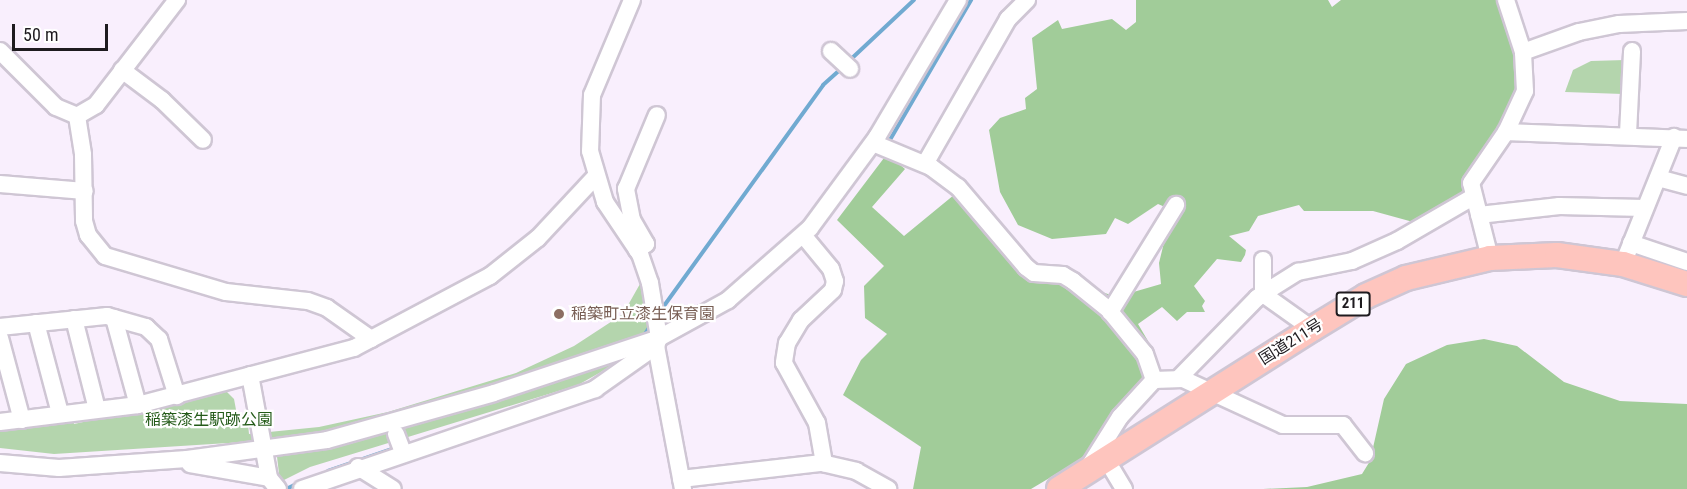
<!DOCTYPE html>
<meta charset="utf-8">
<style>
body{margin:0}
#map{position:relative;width:1687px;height:489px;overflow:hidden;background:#f9effd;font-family:"Roboto Condensed","Noto Sans JP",sans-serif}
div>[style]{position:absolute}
.green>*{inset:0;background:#b4d5ad}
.forest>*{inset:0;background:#a1cc99}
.stream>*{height:4px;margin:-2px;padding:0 2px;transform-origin:2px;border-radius:2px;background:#71aad1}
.roads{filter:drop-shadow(2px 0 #cfc6d4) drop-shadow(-2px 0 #cfc6d4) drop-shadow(0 2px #cfc6d4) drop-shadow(0 -2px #cfc6d4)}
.minor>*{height:16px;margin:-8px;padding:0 8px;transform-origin:8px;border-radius:8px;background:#fff}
.highway>*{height:24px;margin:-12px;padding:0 12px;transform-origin:12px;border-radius:12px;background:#fec5be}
.dots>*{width:16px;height:16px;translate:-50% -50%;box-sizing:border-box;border:3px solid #fff;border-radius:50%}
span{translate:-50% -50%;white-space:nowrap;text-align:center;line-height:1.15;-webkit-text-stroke:4.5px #fff;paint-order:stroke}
.shield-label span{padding:2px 4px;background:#fff;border:2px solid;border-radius:4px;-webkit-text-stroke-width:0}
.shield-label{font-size:15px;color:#1e1b1f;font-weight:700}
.education-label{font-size:16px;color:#785e54}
.left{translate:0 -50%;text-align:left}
.street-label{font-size:16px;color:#1e1b1f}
.park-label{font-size:16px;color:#245b19}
.scale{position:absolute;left:12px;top:24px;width:96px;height:27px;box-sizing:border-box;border:3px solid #1e1b1f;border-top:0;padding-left:8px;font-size:18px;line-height:21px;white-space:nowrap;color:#1e1b1f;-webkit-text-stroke:4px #fff;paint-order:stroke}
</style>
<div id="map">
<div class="green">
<i style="clip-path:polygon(1625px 60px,1623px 94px,1565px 92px,1573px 70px,1591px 61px)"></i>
<i style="clip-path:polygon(645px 275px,653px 321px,631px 355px,578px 385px,310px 467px,280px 482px,275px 440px,54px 454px,0 448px,0 427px,72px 417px,74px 424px,226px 391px,234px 399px,237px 415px,247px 414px,249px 434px,319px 427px,388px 412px,516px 373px,574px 346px,623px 314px)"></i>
</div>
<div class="forest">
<i style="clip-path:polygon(1136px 0,1328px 0,1332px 7px,1341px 0,1506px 0,1525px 91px,1473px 197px,1424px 225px,1373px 211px,1304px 211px,1299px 205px,1258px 216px,1249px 231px,1229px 236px,1246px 250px,1245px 255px,1241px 262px,1217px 259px,1194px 286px,1205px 301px,1202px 306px,1205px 312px,1187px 312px,1177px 321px,1162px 307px,1138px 324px,1148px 341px,1150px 362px,1141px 392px,1093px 452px,1031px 489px,913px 489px,921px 447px,843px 395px,861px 360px,887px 334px,865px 318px,864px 286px,884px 266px,837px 220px,887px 154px,905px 169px,872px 207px,904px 236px,960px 190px,1026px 267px,1120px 298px,1125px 305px,1130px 293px,1161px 284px,1159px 263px,1172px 210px,1158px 204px,1128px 224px,1115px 218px,1106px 234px,1052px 239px,1018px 225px,1000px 192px,989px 130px,1000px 118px,1026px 109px,1025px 98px,1037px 89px,1032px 38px,1058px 20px,1062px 29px,1112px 19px,1126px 30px,1136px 22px)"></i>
<i style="clip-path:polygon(1484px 339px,1517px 346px,1564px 382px,1620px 401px,1687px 404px,1687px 489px,1263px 489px,1307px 487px,1362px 474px,1370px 461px,1384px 399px,1406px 364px,1447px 345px)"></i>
</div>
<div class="stream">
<i style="left:849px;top:61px;width:89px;rotate:-43.2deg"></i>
<i style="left:887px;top:145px;width:168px;rotate:-59.9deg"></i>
<i style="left:661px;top:310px;width:277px;rotate:-54.2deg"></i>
<i style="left:823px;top:85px;width:24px;rotate:-42deg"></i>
<i style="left:643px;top:337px;width:17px;rotate:-57deg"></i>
<i style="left:328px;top:471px;width:71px;rotate:-18.9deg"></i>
<i style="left:286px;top:489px;width:14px;rotate:-25deg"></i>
</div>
<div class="roads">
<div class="minor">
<i style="left:632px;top:0;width:103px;rotate:112.8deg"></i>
<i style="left:592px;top:95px;width:56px;rotate:92deg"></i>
<i style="left:590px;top:151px;width:53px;rotate:73.6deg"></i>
<i style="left:605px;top:202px;width:63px;rotate:56.1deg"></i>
<i style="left:640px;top:254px;width:31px;rotate:71deg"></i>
<i style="left:650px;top:283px;width:56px;rotate:80.7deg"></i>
<i style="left:659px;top:338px;width:9px;rotate:111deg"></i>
<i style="left:656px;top:346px;width:146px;rotate:79.3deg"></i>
<i style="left:0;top:51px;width:79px;rotate:45deg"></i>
<i style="left:56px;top:107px;width:23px;rotate:23deg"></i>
<i style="left:77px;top:116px;width:22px;rotate:-30deg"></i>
<i style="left:96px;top:105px;width:133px;rotate:-52.4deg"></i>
<i style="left:831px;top:51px;width:26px;rotate:43deg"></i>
<i style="left:1523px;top:52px;width:59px;rotate:-19.7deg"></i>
<i style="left:1579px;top:32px;width:41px;rotate:-11.3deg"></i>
<i style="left:1619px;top:24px;width:68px;rotate:-2.5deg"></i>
<i style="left:122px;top:70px;width:50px;rotate:36.9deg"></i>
<i style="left:162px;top:100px;width:57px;rotate:44.3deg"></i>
<i style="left:77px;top:116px;width:39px;rotate:81deg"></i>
<i style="left:83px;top:155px;width:66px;rotate:89.1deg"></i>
<i style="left:84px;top:221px;width:15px;rotate:74deg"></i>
<i style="left:88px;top:235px;width:27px;rotate:51deg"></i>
<i style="left:105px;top:256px;width:126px;rotate:16.6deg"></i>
<i style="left:226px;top:292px;width:82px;rotate:6.3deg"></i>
<i style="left:308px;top:301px;width:20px;rotate:20deg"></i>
<i style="left:327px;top:308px;width:54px;rotate:35.2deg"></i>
<i style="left:1506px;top:132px;width:181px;rotate:2.2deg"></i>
<i style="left:1628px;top:134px;width:83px;rotate:-87.2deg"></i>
<i style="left:873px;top:143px;width:63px;rotate:22.5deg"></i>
<i style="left:931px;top:167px;width:34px;rotate:37deg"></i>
<i style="left:958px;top:187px;width:105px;rotate:49.6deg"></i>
<i style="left:1026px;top:267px;width:10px;rotate:37deg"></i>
<i style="left:1034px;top:273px;width:29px;rotate:4deg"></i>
<i style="left:1063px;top:275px;width:12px;rotate:31deg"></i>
<i style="left:1073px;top:281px;width:45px;rotate:38.7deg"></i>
<i style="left:1108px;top:309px;width:58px;rotate:50.6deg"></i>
<i style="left:1145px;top:354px;width:28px;rotate:71deg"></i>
<i style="left:1154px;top:380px;width:50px;rotate:132.6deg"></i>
<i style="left:1120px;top:417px;width:60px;rotate:122.1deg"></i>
<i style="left:925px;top:164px;width:167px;rotate:-60.2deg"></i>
<i style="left:1008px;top:19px;width:27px;rotate:-45deg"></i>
<i style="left:1658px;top:178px;width:30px;rotate:15deg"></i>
<i style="left:0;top:184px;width:85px;rotate:4.7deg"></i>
<i style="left:1479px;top:215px;width:81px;rotate:-6.4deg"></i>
<i style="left:1559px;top:206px;width:85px;rotate:1.3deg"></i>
<i style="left:803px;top:235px;width:44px;rotate:50.5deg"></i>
<i style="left:831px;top:269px;width:13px;rotate:72deg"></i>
<i style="left:835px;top:281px;width:9px;rotate:103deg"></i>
<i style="left:833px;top:290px;width:44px;rotate:136.8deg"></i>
<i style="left:801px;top:320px;width:27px;rotate:121deg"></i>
<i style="left:787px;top:343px;width:20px;rotate:99deg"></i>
<i style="left:784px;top:363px;width:68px;rotate:61.2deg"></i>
<i style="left:817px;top:423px;width:41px;rotate:80.1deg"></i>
<i style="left:1631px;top:243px;width:59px;rotate:18.7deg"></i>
<i style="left:637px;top:250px;width:11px;rotate:-34deg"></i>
<i style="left:646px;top:244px;width:28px;rotate:-120deg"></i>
<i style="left:632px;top:220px;width:32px;rotate:-101deg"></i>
<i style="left:626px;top:189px;width:80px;rotate:-67.3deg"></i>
<i style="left:1490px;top:258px;width:77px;rotate:-104.2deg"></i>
<i style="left:1471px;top:183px;width:62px;rotate:-55.5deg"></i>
<i style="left:1506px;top:132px;width:45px;rotate:-65.1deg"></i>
<i style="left:1525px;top:91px;width:39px;rotate:-93deg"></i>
<i style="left:1523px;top:52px;width:55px;rotate:-108.1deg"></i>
<i style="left:1263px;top:260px;width:34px;rotate:90deg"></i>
<i style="left:1263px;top:294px;width:60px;rotate:35.5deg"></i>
<i style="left:1623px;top:264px;width:137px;rotate:-68.1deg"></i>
<i style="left:1110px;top:312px;width:126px;rotate:-58.3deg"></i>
<i style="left:114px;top:318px;width:90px;rotate:74.6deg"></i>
<i style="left:74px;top:319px;width:93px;rotate:75.7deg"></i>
<i style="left:36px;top:323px;width:93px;rotate:75.1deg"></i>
<i style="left:0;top:327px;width:108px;rotate:-5.9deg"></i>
<i style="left:107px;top:316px;width:41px;rotate:15.8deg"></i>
<i style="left:146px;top:327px;width:18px;rotate:43deg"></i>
<i style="left:159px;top:339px;width:60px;rotate:72.5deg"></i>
<i style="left:0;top:338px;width:85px;rotate:75deg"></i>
<i style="left:250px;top:375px;width:105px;rotate:79.5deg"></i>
<i style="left:269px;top:478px;width:14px;rotate:51deg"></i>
<i style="left:1178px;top:379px;width:113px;rotate:-45.7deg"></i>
<i style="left:1257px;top:298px;width:18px;rotate:-34deg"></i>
<i style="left:1272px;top:288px;width:31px;rotate:-32deg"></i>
<i style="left:1298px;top:272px;width:55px;rotate:-11.5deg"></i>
<i style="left:1352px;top:261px;width:49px;rotate:-24deg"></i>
<i style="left:1397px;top:241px;width:88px;rotate:-30.1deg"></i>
<i style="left:1154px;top:380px;width:29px;rotate:-2deg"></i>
<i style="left:1183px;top:379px;width:110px;rotate:24.7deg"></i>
<i style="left:1283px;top:425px;width:60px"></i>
<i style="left:1343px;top:425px;width:36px;rotate:52deg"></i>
<i style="left:0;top:422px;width:139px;rotate:-7deg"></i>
<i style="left:138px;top:405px;width:223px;rotate:-14.8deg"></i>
<i style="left:354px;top:348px;width:154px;rotate:-27.9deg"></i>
<i style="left:490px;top:276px;width:61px;rotate:-38.4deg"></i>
<i style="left:538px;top:238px;width:83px;rotate:-46.9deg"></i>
<i style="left:396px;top:434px;width:14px;rotate:69deg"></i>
<i style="left:1106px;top:459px;width:35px;rotate:59deg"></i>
<i style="left:0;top:463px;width:59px;rotate:4.8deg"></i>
<i style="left:59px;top:468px;width:128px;rotate:-4deg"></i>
<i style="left:187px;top:459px;width:141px;rotate:-7.7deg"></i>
<i style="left:327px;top:440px;width:173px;rotate:-15.7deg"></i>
<i style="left:494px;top:393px;width:174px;rotate:-18.4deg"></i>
<i style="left:659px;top:338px;width:79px;rotate:-28.8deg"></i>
<i style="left:728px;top:300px;width:109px;rotate:-41.3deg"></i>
<i style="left:810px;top:228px;width:113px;rotate:-53.6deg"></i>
<i style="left:877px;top:137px;width:159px;rotate:-59.4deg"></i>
<i style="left:190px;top:464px;width:80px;rotate:10deg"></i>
<i style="left:358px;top:467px;width:41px;rotate:32.2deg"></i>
<i style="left:681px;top:479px;width:142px;rotate:-6.5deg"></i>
<i style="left:822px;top:463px;width:35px;rotate:13deg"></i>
<i style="left:856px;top:471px;width:37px;rotate:29deg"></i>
<i style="left:302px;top:489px;width:310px;rotate:-18.8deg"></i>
<i style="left:595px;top:389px;width:75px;rotate:-35.2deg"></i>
</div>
<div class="highway">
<i style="left:1059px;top:489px;width:299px;rotate:-32.3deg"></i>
<i style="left:1312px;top:329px;width:63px;rotate:-31.4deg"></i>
<i style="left:1366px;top:296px;width:44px;rotate:-24.2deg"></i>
<i style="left:1406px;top:278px;width:86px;rotate:-13.4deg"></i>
<i style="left:1490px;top:258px;width:67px;rotate:-2.6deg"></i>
<i style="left:1557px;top:255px;width:67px;rotate:7.8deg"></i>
<i style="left:1623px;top:264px;width:67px;rotate:17.4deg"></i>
</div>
</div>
<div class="dots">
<i style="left:559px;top:314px;background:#8d6e63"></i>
</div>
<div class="shield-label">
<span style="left:1353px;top:304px">211</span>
</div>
<div class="education-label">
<span class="left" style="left:571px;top:314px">稲築町立漆生保育園</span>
</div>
<div class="street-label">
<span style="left:1291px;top:342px;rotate:-32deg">国道211号</span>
</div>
<div class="park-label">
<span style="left:209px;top:420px">稲築漆生駅跡公園</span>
</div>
<div class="scale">50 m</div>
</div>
